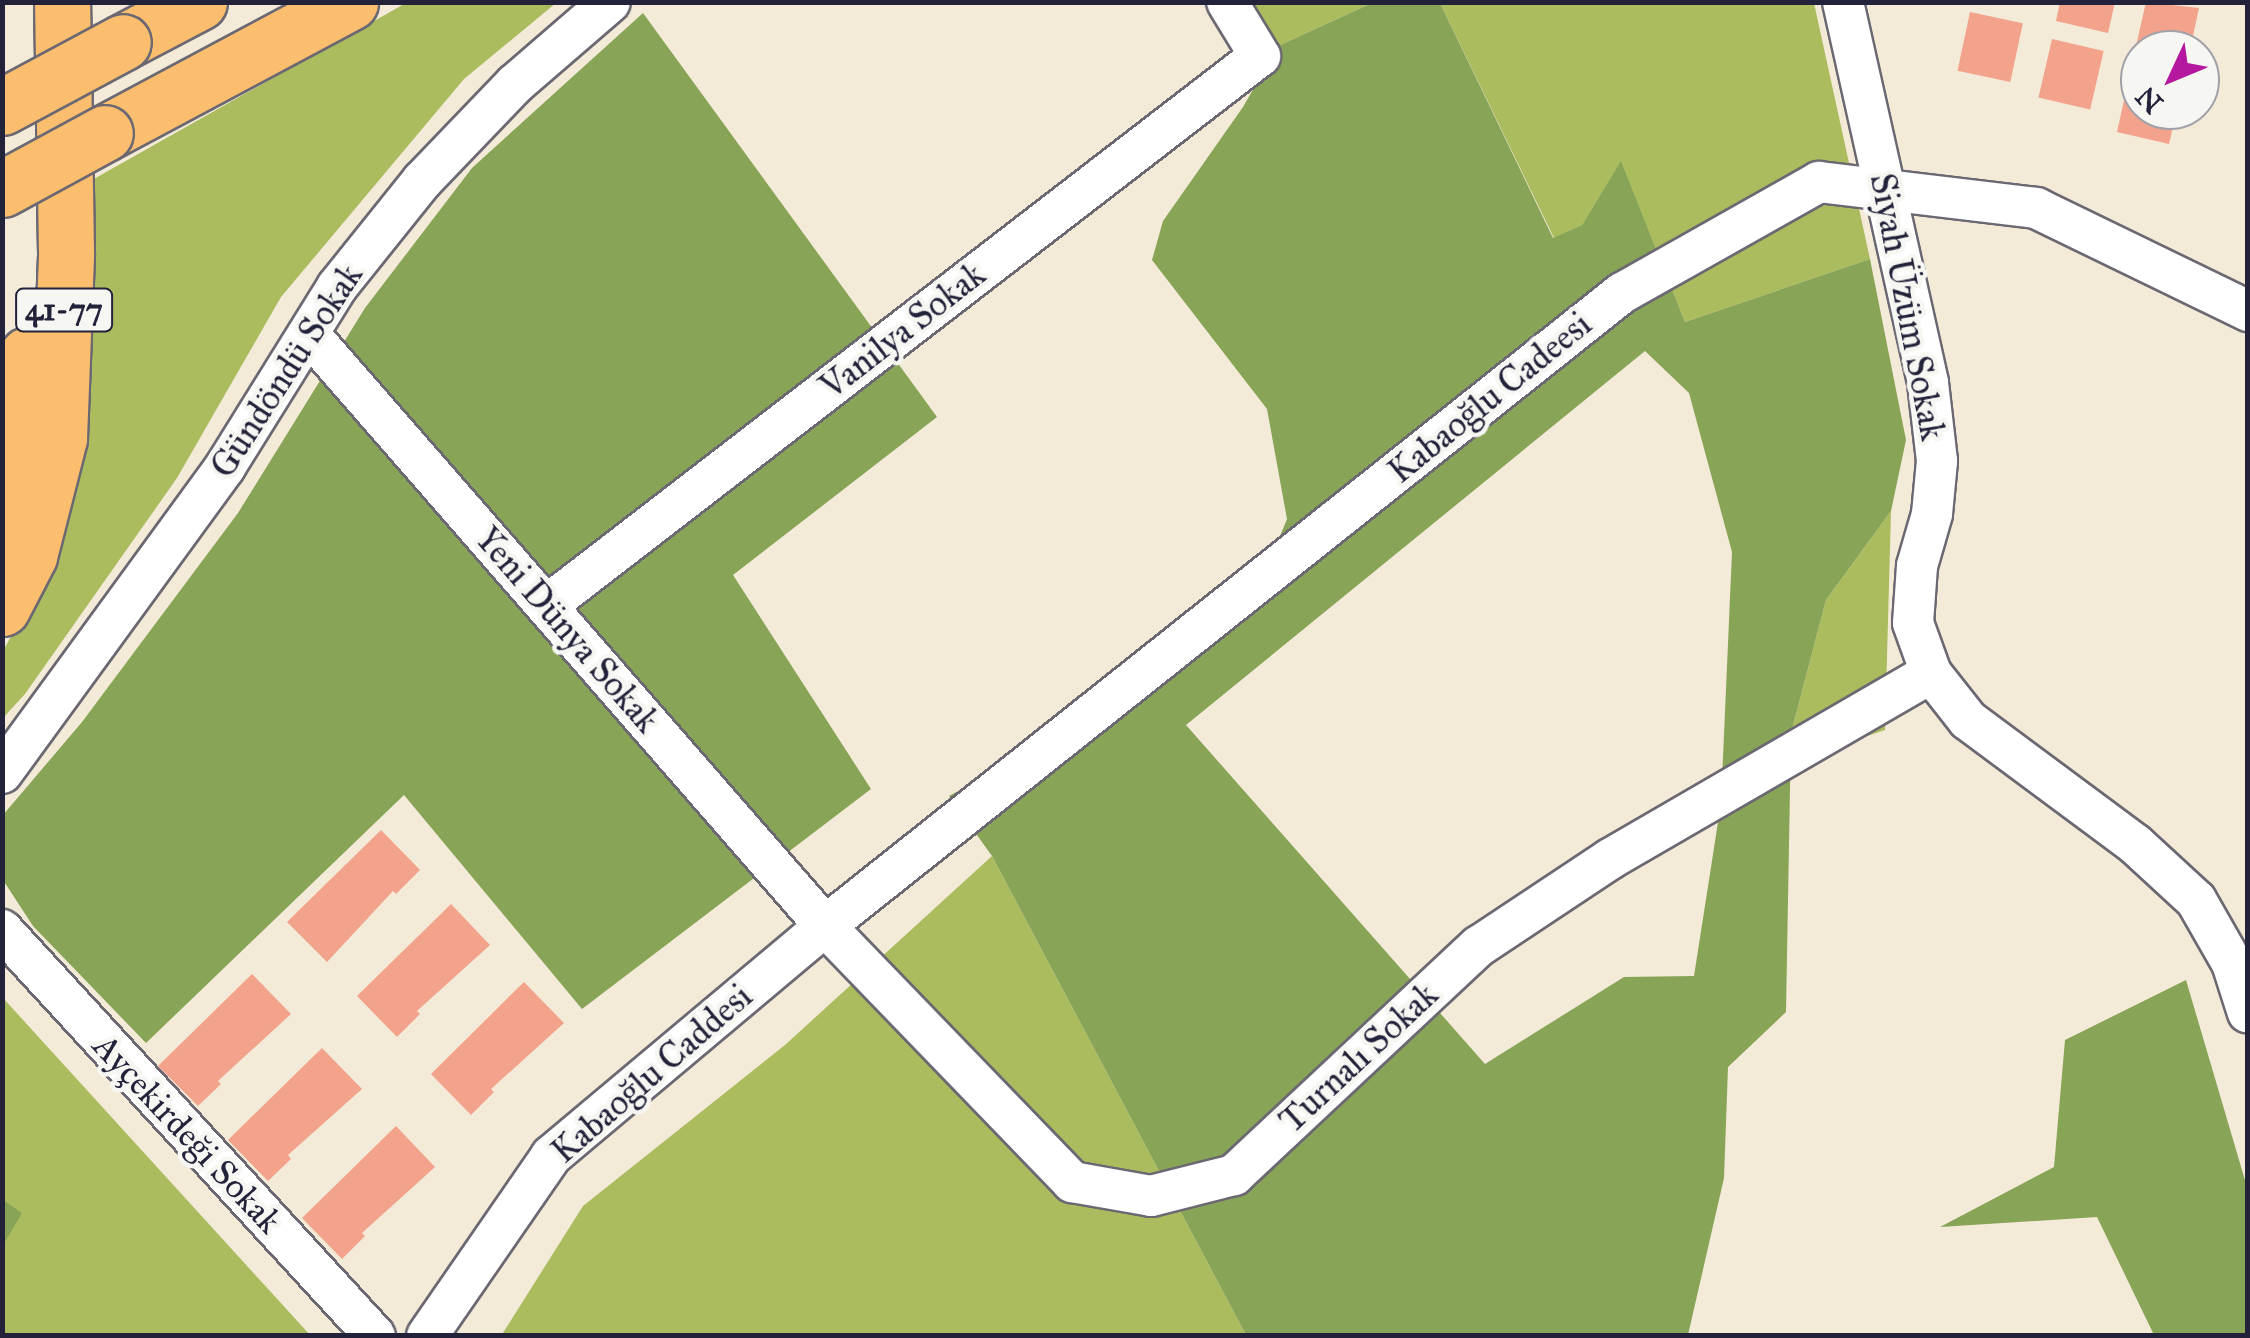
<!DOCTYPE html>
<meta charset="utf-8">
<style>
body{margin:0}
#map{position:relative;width:2250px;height:1338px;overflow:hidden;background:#f3ead8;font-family:"IM FELL Great Primer",serif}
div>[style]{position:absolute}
.green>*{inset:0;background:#abbc5f}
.forest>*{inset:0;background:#88a456}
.building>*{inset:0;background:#f3a38c;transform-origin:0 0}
.roads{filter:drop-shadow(2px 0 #6b6872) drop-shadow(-2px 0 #6b6872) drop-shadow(0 2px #6b6872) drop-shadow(0 -2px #6b6872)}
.street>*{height:40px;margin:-20px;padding:0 20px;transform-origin:20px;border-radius:20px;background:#fff}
.primary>*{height:55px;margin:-27.5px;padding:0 27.5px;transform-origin:27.5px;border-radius:27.5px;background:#fbbe6e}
.highway>*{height:55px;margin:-27.5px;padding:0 27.5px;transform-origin:27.5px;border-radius:27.5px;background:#fbbe6e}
.bridges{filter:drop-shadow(2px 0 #6b6872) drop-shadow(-2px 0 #6b6872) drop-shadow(0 2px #6b6872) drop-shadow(0 -2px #6b6872)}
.primary-bridge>*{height:55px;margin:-27.5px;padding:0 27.5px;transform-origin:27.5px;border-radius:27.5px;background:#fbbe6e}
span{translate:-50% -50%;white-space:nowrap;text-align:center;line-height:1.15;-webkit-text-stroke:9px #f6f6f2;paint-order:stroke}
.shield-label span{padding:2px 8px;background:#f6f6f2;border:2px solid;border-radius:8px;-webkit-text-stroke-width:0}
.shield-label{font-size:32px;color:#22223b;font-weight:700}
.street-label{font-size:35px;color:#22223b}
.frame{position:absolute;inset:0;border:5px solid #22223b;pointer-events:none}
.north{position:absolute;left:2120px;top:30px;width:100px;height:100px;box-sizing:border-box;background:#f6f6f2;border:2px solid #a1a1a9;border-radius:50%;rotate:226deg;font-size:28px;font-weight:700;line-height:40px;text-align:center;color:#22223b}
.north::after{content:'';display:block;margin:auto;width:35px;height:45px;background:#b5179e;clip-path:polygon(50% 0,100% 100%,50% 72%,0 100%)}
</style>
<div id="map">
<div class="green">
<i style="clip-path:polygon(406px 3px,556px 3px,464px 79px,281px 297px,177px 478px,25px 694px,3px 718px,3px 651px,49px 567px,82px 450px,93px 332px,92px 180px)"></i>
<i style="clip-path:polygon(1252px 3px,1372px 3px,1278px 46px)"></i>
<i style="clip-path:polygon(1440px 3px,1814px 3px,1870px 259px,1685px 322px,1621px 162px,1582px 225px,1554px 238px)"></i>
<i style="clip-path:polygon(1891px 511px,1885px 730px,1790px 762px,1791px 733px,1826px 600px)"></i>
<i style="clip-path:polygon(992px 856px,1246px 1335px,501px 1336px,583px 1206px,785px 1045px)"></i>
<i style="clip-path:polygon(3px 998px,310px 1335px,3px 1335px)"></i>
</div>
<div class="forest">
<i style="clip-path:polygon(evenodd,1372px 3px,1440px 3px,1553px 238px,1582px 225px,1621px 161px,1685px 322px,1870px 259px,1906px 440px,1891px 511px,1826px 600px,1791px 733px,1786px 1012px,1728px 1067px,1724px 1178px,1688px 1335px,1246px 1335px,992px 856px,949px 796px,1156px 684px,1258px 591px,1287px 519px,1267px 409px,1152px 260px,1163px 221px,1243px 107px,1278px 46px,1372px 3px,1645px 351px,1689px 393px,1732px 552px,1721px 803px,1694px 976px,1624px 977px,1485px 1064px,1186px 725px,1645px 351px)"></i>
<i style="clip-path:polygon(643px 13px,937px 417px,733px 575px,871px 789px,582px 1009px,404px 795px,146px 1043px,33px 926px,3px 880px,3px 815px,82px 722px,238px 513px,365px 308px,472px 168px)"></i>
<i style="clip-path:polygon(2186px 980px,2247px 1187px,2247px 1335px,2154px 1335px,2097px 1217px,1940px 1227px,2054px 1167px,2065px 1040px)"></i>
<i style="clip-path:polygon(3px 1200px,22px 1213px,3px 1245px)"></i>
</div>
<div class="building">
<i style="clip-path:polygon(2060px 2px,2115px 2px,2108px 33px,2056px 21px)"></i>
<i style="clip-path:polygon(2146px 2px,2199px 8px,2190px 50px,2140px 50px,2140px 56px,2134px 55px)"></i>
<i style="left:1970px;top:12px;width:54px;height:60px;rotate:12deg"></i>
<i style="left:2052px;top:39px;width:53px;height:60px;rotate:13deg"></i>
<i style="clip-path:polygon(2130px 73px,2140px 75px,2140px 110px,2177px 110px,2169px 144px,2117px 132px)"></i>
<i style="clip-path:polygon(381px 830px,420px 870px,396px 894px,393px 891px,327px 962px,287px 922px)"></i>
<i style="clip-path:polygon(451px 904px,490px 945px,417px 1011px,420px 1014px,397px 1037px,357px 996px)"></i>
<i style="clip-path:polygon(252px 974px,291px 1014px,218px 1081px,221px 1084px,198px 1106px,158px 1066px)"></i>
<i style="clip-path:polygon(524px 982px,564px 1023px,491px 1089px,494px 1092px,471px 1115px,431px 1074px)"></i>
<i style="clip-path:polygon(322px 1048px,362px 1089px,288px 1155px,291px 1159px,268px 1181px,228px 1140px)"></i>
<i style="clip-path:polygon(396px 1126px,435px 1167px,362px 1233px,365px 1236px,342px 1259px,302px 1218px)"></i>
</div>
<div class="roads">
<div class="street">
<i style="left:1843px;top:2px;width:390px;rotate:77.4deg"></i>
<i style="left:1928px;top:383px;width:79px;rotate:83.4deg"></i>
<i style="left:1937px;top:461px;width:53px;rotate:95.4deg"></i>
<i style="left:1932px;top:514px;width:54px;rotate:106.1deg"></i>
<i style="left:1917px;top:566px;width:57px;rotate:94deg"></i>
<i style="left:1913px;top:623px;width:53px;rotate:70.2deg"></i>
<i style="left:1931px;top:673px;width:60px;rotate:51.8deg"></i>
<i style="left:1968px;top:720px;width:208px;rotate:36.6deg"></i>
<i style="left:2135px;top:844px;width:83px;rotate:42.6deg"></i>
<i style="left:2196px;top:900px;width:73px;rotate:60.3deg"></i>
<i style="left:2232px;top:963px;width:52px;rotate:72.3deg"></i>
<i style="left:309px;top:334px;width:785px;rotate:48.92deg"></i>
<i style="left:825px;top:926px;width:356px;rotate:46deg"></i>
<i style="left:1072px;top:1182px;width:80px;rotate:10deg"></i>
<i style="left:1151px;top:1196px;width:86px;rotate:-14.2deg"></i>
<i style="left:1234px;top:1175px;width:335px;rotate:-43.1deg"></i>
<i style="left:1479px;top:946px;width:157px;rotate:-33.6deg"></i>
<i style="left:1610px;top:859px;width:371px;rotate:-30.1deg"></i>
<i style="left:546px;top:606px;width:901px;rotate:-37.61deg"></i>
<i style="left:1260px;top:56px;width:63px;rotate:-121.4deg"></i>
<i style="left:2px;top:773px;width:379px;rotate:-53.9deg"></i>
<i style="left:225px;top:467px;width:212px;rotate:-58.1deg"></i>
<i style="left:337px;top:287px;width:136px;rotate:-51.3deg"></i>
<i style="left:422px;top:181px;width:134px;rotate:-46.2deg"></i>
<i style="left:515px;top:84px;width:125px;rotate:-40.8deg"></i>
<i style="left:2px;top:930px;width:551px;rotate:47.43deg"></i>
<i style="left:427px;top:1336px;width:219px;rotate:-55.4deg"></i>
<i style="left:551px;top:1156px;width:358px;rotate:-40deg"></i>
<i style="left:825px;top:926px;width:1018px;rotate:-38.46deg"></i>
<i style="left:1622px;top:293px;width:226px;rotate:-29.4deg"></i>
<i style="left:1819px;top:182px;width:219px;rotate:6.8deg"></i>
<i style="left:2036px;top:208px;width:236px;rotate:25.9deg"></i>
</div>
<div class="primary">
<i style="left:123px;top:42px;width:86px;rotate:-27.8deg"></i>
<i style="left:105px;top:133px;width:278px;rotate:-28.1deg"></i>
</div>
<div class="highway">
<i style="left:2px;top:515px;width:103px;rotate:-78.3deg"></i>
<i style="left:23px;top:414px;width:59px;rotate:-86.1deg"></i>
<i style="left:2px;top:608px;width:59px;rotate:-62.6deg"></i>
<i style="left:29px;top:556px;width:122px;rotate:-75.7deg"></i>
<i style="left:59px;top:438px;width:186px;rotate:-87.8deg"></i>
<i style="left:66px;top:252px;width:250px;rotate:-90.9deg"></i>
</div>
</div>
<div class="bridges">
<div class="primary-bridge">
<i style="left:2px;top:107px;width:137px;rotate:-28.2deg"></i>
<i style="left:2px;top:189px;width:117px;rotate:-28.5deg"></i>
</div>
</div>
<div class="shield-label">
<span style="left:64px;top:310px">41-77</span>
</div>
<div class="street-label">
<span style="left:1907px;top:307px;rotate:79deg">Siyah Üzüm Sokak</span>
<span style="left:903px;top:331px;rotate:-38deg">Vanilya Sokak</span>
<span style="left:287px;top:371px;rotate:-57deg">Gündöndü Sokak</span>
<span style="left:1490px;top:398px;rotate:-39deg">Kabaoğlu Cadeesi</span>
<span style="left:567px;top:630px;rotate:49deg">Yeni Dünya Sokak</span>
<span style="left:1359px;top:1058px;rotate:-43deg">Turnalı Sokak</span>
<span style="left:652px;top:1074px;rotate:-41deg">Kabaoğlu Caddesi</span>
<span style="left:187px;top:1134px;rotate:47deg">Ayçekirdeği Sokak</span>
</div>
<div class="frame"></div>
<div class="north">N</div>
</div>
